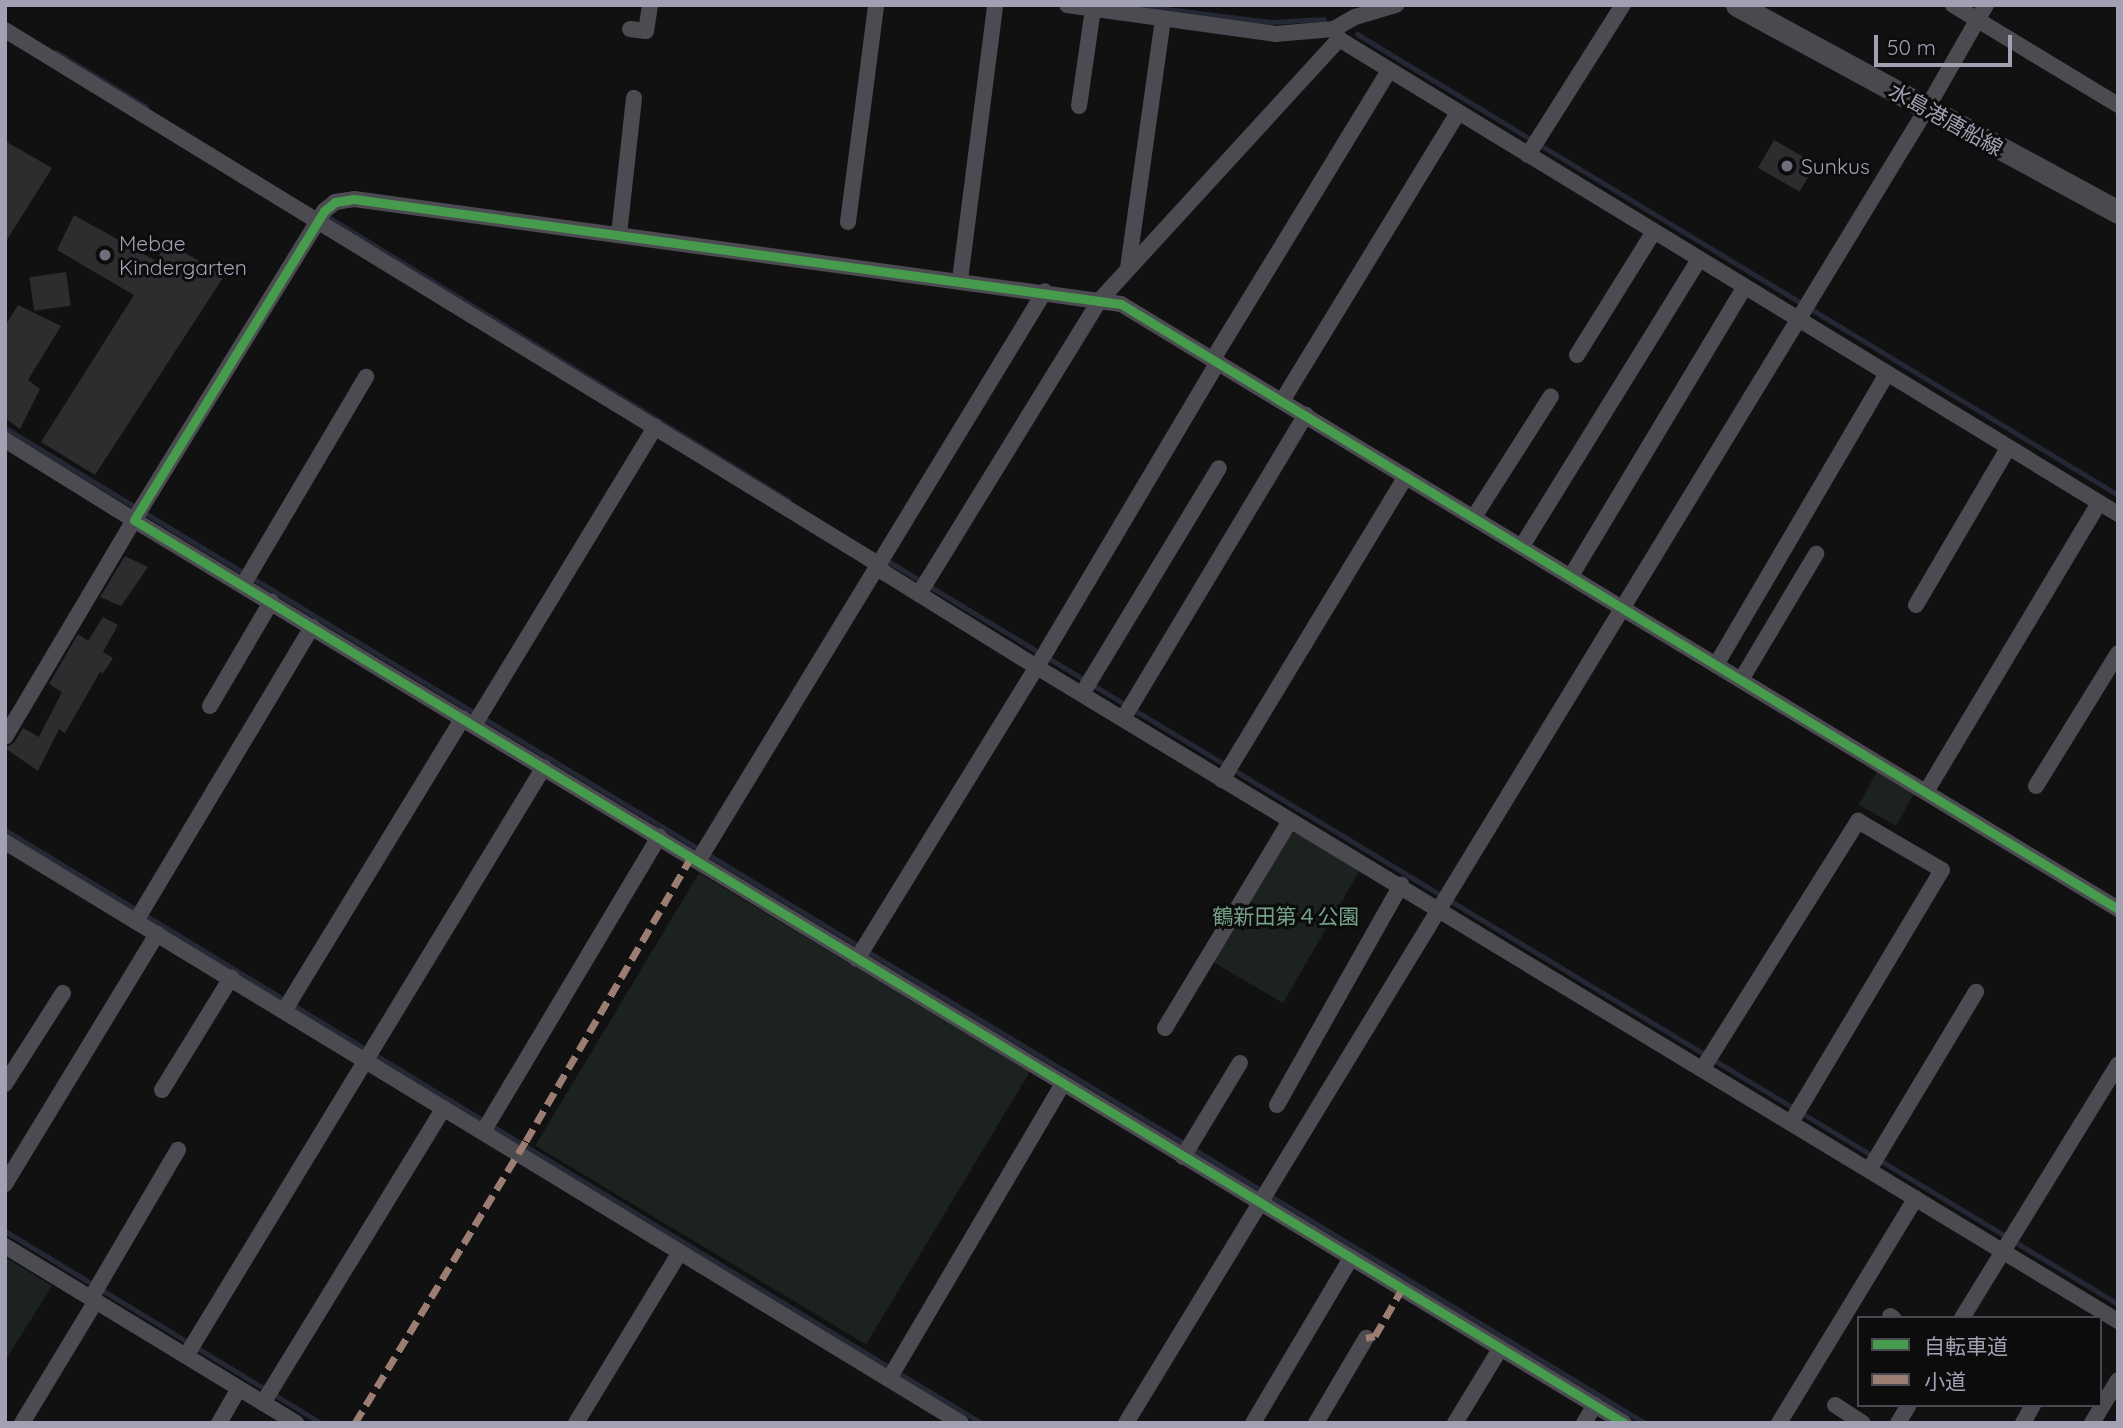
<!DOCTYPE html>
<meta charset="utf-8">
<style>
body{margin:0}
#map{position:relative;width:2123px;height:1428px;overflow:hidden;background:#111112;font-family:Quicksand,"Noto Sans JP",sans-serif}
div>[style]{position:absolute}
.green>*{inset:0;background:#1b221f;transform-origin:0 0}
.stream>*{height:5px;margin:-2.5px;padding:0 2.5px;transform-origin:2.5px;border-radius:2.5px;background:#242734}
.building>*{inset:0;background:#2d2d30;transform-origin:0 0}
.minor>*{height:16px;margin:-8px;padding:0 8px;transform-origin:8px;border-radius:8px;background:#4c4b52}
.secondary>*{height:23px;margin:-11.5px;padding:0 11.5px;transform-origin:11.5px;border-radius:11.5px;background:#4a494f}
.quiet>*{height:7px;margin-top:-3.5px;transform-origin:0;background:repeating-linear-gradient(90deg,#9b7d72 0 14px,transparent 0 21px)}
.cycleway>*{height:9px;margin:-4.5px;padding:0 4.5px;transform-origin:4.5px;border-radius:4.5px;background:#469c4c}
.dots>*{width:19px;height:19px;translate:-50% -50%;box-sizing:border-box;border:4px solid #0c0c0d;border-radius:50%}
span{translate:-50% -50%;white-space:nowrap;text-align:center;line-height:1.15;-webkit-text-stroke:6px #0c0c0d;paint-order:stroke}
.street-label{font-size:21px;color:#a2a1b4}
.poi-label{font-size:21px;color:#a2a1b4}
.left{translate:0 -50%;text-align:left}
.park-label{font-size:21px;color:#76a189}
.frame{position:absolute;inset:0;border:7px solid #a2a1b4;pointer-events:none}
.legend{position:absolute;left:1857px;top:1316px;width:245px;height:91px;box-sizing:border-box;background:#0c0c0d;border:2px solid #484850;margin:0;padding:9px 12px;list-style:none;font-size:21px;color:#a2a1b4}
.legend li{display:flex;align-items:center;gap:14px;height:35px}
.legend b{width:35px;border:2px solid #484850}
.scale{position:absolute;left:1874px;top:35px;width:138px;height:32px;box-sizing:border-box;border:4px solid #a2a1b4;border-top:0;padding-left:9px;font-size:21px;line-height:24px;white-space:nowrap;color:#a2a1b4;-webkit-text-stroke:5px #0c0c0d;paint-order:stroke}
</style>
<div id="map">
<div class="green">
<i style="left:1878px;top:770px;width:43px;height:40px;rotate:29deg"></i>
<i style="clip-path:polygon(1296px 833px,1360px 870px,1283px 1003px,1213px 962px,1287px 834px)"></i>
<i style="left:699px;top:873px;width:386px;height:318px;rotate:31deg"></i>
<i style="clip-path:polygon(5px 1257px,52px 1286px,5px 1361px)"></i>
</div>
<div class="stream">
<i style="left:1134px;top:5px;width:138px;rotate:7.1deg"></i>
<i style="left:1271px;top:22px;width:53px;rotate:-3.2deg"></i>
<i style="left:1357px;top:34px;width:890px;rotate:31.21deg"></i>
<i style="left:56px;top:52px;width:105px;rotate:31.4deg"></i>
<i style="left:325px;top:215px;width:544px;rotate:31.61deg"></i>
<i style="left:5px;top:428px;width:1918px;rotate:31.25deg"></i>
<i style="left:886px;top:560px;width:1439px;rotate:31.13deg"></i>
<i style="left:5px;top:830px;width:1142px;rotate:31.28deg"></i>
<i style="left:5px;top:1231px;width:370px;rotate:31.3deg"></i>
</div>
<div class="building">
<i style="left:1774px;top:140px;width:48px;height:32px;rotate:30deg"></i>
<i style="clip-path:polygon(5px 141px,52px 168px,5px 243px)"></i>
<i style="clip-path:polygon(74px 215px,156px 261px,167px 242px,224px 276px,95px 475px,41px 442px,134px 295px,57px 250px)"></i>
<i style="left:66px;top:272px;width:34px;height:37px;rotate:82deg"></i>
<i style="clip-path:polygon(18px 305px,61px 326px,28px 380px,40px 389px,20px 429px,5px 418px,5px 326px)"></i>
<i style="clip-path:polygon(125px 556px,148px 567px,121px 606px,100px 597px)"></i>
<i style="clip-path:polygon(103px 617px,118px 625px,103px 652px,113px 658px,103px 673px,100px 672px,65px 733px,59px 729px,38px 771px,5px 748px,14px 743px,23px 728px,39px 737px,62px 692px,49px 684px,78px 634px,88px 641px)"></i>
</div>
<div class="minor">
<i style="left:1067px;top:5px;width:210px;rotate:7.9deg"></i>
<i style="left:1275px;top:34px;width:59px;rotate:-4.8deg"></i>
<i style="left:1334px;top:29px;width:24px;rotate:-30deg"></i>
<i style="left:1355px;top:17px;width:43px;rotate:-16.3deg"></i>
<i style="left:1953px;top:5px;width:193px;rotate:31.2deg"></i>
<i style="left:630px;top:29px;width:16px;rotate:7deg"></i>
<i style="left:646px;top:31px;width:26px;rotate:-81deg"></i>
<i style="left:5px;top:30px;width:1014px;rotate:31.45deg"></i>
<i style="left:870px;top:559px;width:21px;rotate:43deg"></i>
<i style="left:885px;top:573px;width:176px;rotate:31.8deg"></i>
<i style="left:1035px;top:666px;width:1266px;rotate:31.17deg"></i>
<i style="left:1339px;top:39px;width:912px;rotate:31.37deg"></i>
<i style="left:1079px;top:106px;width:98px;rotate:-81.8deg"></i>
<i style="left:1528px;top:155px;width:178px;rotate:-57.7deg"></i>
<i style="left:848px;top:222px;width:219px;rotate:-82.6deg"></i>
<i style="left:619px;top:234px;width:137px;rotate:-83.7deg"></i>
<i style="left:1128px;top:268px;width:251px;rotate:-82deg"></i>
<i style="left:960px;top:280px;width:277px;rotate:-82.7deg"></i>
<i style="left:1577px;top:355px;width:144px;rotate:-58.1deg"></i>
<i style="left:1213px;top:359px;width:338px;rotate:-58.6deg"></i>
<i style="left:1282px;top:401px;width:338px;rotate:-58.6deg"></i>
<i style="left:5px;top:440px;width:152px;rotate:31.8deg"></i>
<i style="left:134px;top:520px;width:252px;rotate:120.7deg"></i>
<i style="left:1474px;top:517px;width:143px;rotate:-57.5deg"></i>
<i style="left:1522px;top:546px;width:335px;rotate:-58.3deg"></i>
<i style="left:1571px;top:576px;width:336px;rotate:-59deg"></i>
<i style="left:243px;top:585px;width:242px;rotate:-59.4deg"></i>
<i style="left:919px;top:594px;width:345px;rotate:-58.4deg"></i>
<i style="left:1100px;top:300px;width:354px;rotate:-47.5deg"></i>
<i style="left:1339px;top:39px;width:11px;rotate:-117deg"></i>
<i style="left:1916px;top:605px;width:182px;rotate:-59.6deg"></i>
<i style="left:1716px;top:665px;width:336px;rotate:-59.6deg"></i>
<i style="left:1741px;top:680px;width:147px;rotate:-59.2deg"></i>
<i style="left:1082px;top:694px;width:264px;rotate:-58.8deg"></i>
<i style="left:210px;top:706px;width:121px;rotate:-59.6deg"></i>
<i style="left:1123px;top:719px;width:355px;rotate:-59deg"></i>
<i style="left:474px;top:725px;width:349px;rotate:-58.7deg"></i>
<i style="left:1222px;top:780px;width:355px;rotate:-58.8deg"></i>
<i style="left:2036px;top:786px;width:156px;rotate:-58.3deg"></i>
<i style="left:1926px;top:792px;width:337px;rotate:-59.1deg"></i>
<i style="left:5px;top:842px;width:1119px;rotate:31.29deg"></i>
<i style="left:698px;top:861px;width:667px;rotate:-58.67deg"></i>
<i style="left:136px;top:921px;width:343px;rotate:-59.1deg"></i>
<i style="left:857px;top:959px;width:363px;rotate:-58.4deg"></i>
<i style="left:1047px;top:650px;width:335px;rotate:-59.3deg"></i>
<i style="left:284px;top:1011px;width:343px;rotate:-58.6deg"></i>
<i style="left:1165px;top:1028px;width:242px;rotate:-58.9deg"></i>
<i style="left:1703px;top:1068px;width:292px;rotate:-57.9deg"></i>
<i style="left:1858px;top:821px;width:97px;rotate:30.3deg"></i>
<i style="left:1942px;top:870px;width:294px;rotate:120.9deg"></i>
<i style="left:5px;top:1084px;width:108px;rotate:-57.5deg"></i>
<i style="left:162px;top:1090px;width:132px;rotate:-58.4deg"></i>
<i style="left:1277px;top:1105px;width:253px;rotate:-60.6deg"></i>
<i style="left:483px;top:1132px;width:344px;rotate:-59.2deg"></i>
<i style="left:1183px;top:1157px;width:110px;rotate:-58.8deg"></i>
<i style="left:1869px;top:1170px;width:208px;rotate:-59deg"></i>
<i style="left:5px;top:1184px;width:293px;rotate:-58.7deg"></i>
<i style="left:5px;top:1246px;width:341px;rotate:31.3deg"></i>
<i style="left:91px;top:1298px;width:172px;rotate:-59.6deg"></i>
<i style="left:1890px;top:1316px;width:4px;rotate:34deg"></i>
<i style="left:1962px;top:1318px;width:298px;rotate:-58.4deg"></i>
<i style="left:186px;top:1356px;width:689px;rotate:-58.71deg"></i>
<i style="left:889px;top:1379px;width:341px;rotate:-59.5deg"></i>
<i style="left:263px;top:1403px;width:346px;rotate:-58.5deg"></i>
<i style="left:1835px;top:1405px;width:33px;rotate:33deg"></i>
<i style="left:22px;top:1423px;width:143px;rotate:-58.8deg"></i>
<i style="left:219px;top:1423px;width:39px;rotate:-60deg"></i>
<i style="left:576px;top:1423px;width:200px;rotate:-58.7deg"></i>
<i style="left:1126px;top:1423px;width:1540px;rotate:-58.65deg"></i>
<i style="left:1927px;top:108px;width:119px;rotate:-60.2deg"></i>
<i style="left:1253px;top:1423px;width:192px;rotate:-59.3deg"></i>
<i style="left:1316px;top:1423px;width:99px;rotate:-59.5deg"></i>
<i style="left:1455px;top:1423px;width:87px;rotate:-58.7deg"></i>
<i style="left:1584px;top:1423px;width:21px;rotate:-59deg"></i>
<i style="left:1624px;top:1423px;width:1742px;rotate:-148.78deg"></i>
<i style="left:134px;top:520px;width:363px;rotate:-58.4deg"></i>
<i style="left:324px;top:211px;width:14px;rotate:-39deg"></i>
<i style="left:335px;top:202px;width:19px;rotate:-9deg"></i>
<i style="left:354px;top:199px;width:774px;rotate:7.8deg"></i>
<i style="left:1121px;top:304px;width:1166px;rotate:31.25deg"></i>
<i style="left:1779px;top:1423px;width:263px;rotate:-58.7deg"></i>
<i style="left:1898px;top:1423px;width:21px;rotate:-59deg"></i>
<i style="left:2023px;top:1423px;width:21px;rotate:-61deg"></i>
<i style="left:2092px;top:1423px;width:50px;rotate:-58.8deg"></i>
</div>
<div class="secondary">
<i style="left:1737px;top:5px;width:434px;rotate:28.5deg"></i>
</div>
<div class="quiet">
<i style="left:1366px;top:1338px;width:9px;rotate:-13deg"></i>
<i style="left:1375px;top:1336px;width:54px;rotate:-60.1deg"></i>
<i style="left:355px;top:1423px;width:330px;rotate:-58.8deg"></i>
<i style="left:526px;top:1141px;width:328px;rotate:-59.8deg"></i>
</div>
<div class="cycleway">
<i style="left:1624px;top:1423px;width:1742px;rotate:-148.78deg"></i>
<i style="left:134px;top:520px;width:363px;rotate:-58.4deg"></i>
<i style="left:324px;top:211px;width:14px;rotate:-39deg"></i>
<i style="left:335px;top:202px;width:19px;rotate:-9deg"></i>
<i style="left:354px;top:199px;width:774px;rotate:7.8deg"></i>
<i style="left:1121px;top:304px;width:1166px;rotate:31.25deg"></i>
</div>
<div class="dots">
<i style="left:1787px;top:166px;background:#6f6f7b"></i>
<i style="left:105px;top:255px;background:#6f6f7b"></i>
</div>
<div class="street-label">
<span style="left:1946px;top:119px;rotate:29deg">水島港唐船線</span>
</div>
<div class="poi-label">
<span class="left" style="left:1801px;top:166px">Sunkus</span>
<span class="left" style="left:119px;top:255px">Mebae<br>Kindergarten</span>
</div>
<div class="park-label">
<span style="left:1286px;top:916px">鶴新田第４公園</span>
</div>
<div class="frame"></div>
<ul class="legend">
<li><b style="height:9px;background:#469c4c"></b>自転車道</li>
<li><b style="height:9px;background:#9b7d72"></b>小道</li>
</ul>
<div class="scale">50 m</div>
</div>
